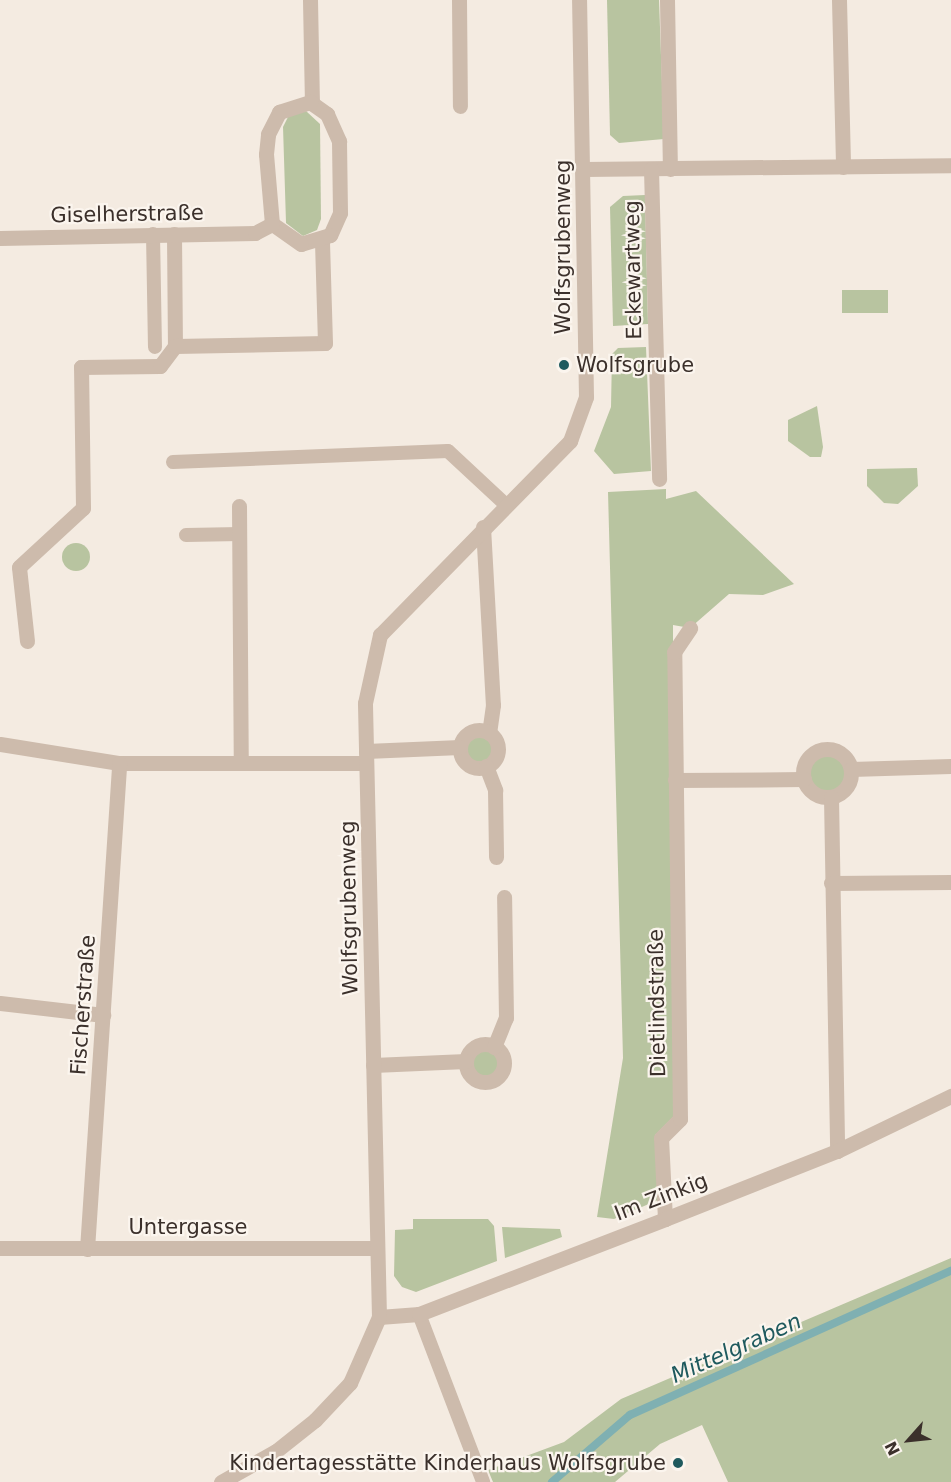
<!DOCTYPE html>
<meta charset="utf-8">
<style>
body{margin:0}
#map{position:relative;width:951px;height:1482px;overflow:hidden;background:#f4ebe1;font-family:"DejaVu Sans",sans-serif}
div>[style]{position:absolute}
.green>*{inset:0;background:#b8c4a0;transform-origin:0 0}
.round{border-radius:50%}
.stream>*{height:8px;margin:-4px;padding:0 4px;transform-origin:4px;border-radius:4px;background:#7fb0b2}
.service>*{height:14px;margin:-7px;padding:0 7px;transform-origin:7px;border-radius:7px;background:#cdbbac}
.pedestrian>*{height:15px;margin:-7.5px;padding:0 7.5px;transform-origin:7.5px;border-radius:7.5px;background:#cdbbac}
.minor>*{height:15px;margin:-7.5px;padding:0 7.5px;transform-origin:7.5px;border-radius:7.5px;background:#cdbbac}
.minor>.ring{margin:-7.5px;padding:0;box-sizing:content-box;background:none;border:15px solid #cdbbac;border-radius:50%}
.dots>*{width:16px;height:16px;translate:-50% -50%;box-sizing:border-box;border:3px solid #fbf5ee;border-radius:50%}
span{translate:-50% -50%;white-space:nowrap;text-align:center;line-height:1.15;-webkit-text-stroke:4.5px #fbf5ee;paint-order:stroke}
.street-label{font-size:21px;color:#3b302b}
.poi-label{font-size:21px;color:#3b302b}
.left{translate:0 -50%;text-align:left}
.right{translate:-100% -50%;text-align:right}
.water-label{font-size:22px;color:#1f5a5e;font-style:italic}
.north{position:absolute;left:879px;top:1410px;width:60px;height:60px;-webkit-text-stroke:4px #fbf5ee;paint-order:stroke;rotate:243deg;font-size:16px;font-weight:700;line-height:24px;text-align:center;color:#3b302b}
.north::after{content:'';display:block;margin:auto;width:21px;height:27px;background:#3b302b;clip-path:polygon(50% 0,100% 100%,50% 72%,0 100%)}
</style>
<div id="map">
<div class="green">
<i style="clip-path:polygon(607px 0,659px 0,664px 139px,619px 143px,610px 135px)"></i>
<i style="clip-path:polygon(306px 111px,320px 124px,321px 219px,317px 230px,303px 236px,286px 223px,283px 127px,289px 115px)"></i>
<i style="clip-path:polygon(645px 195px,648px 324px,613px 326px,610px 207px,623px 196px)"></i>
<i style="left:842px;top:290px;width:46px;height:23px"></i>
<i style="clip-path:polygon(646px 347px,651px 471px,614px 474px,594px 451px,611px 407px,612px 354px,618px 348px)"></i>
<i style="clip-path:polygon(817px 406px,823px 447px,821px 457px,810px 457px,788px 441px,788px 420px)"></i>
<i style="clip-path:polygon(917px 468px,918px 486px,898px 504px,884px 503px,867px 486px,867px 469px)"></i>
<i style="clip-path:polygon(666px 489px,666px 499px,696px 491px,794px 584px,763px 595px,729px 594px,690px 628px,673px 625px,674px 1116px,655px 1135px,658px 1200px,614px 1219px,597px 1217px,623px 1058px,608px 492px)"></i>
<i class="round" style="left:62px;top:543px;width:28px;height:28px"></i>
<i class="round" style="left:460px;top:730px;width:38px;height:38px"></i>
<i class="round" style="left:803px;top:749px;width:48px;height:48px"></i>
<i class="round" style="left:466px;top:1044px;width:38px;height:38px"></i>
<i style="clip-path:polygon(413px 1219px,488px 1219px,494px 1226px,497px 1261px,416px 1292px,402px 1287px,394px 1276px,395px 1230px,413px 1229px)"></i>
<i style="clip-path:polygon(502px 1227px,560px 1229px,562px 1237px,505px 1258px)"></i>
<i style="clip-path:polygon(951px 1258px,951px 1482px,728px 1482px,702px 1425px,660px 1444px,615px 1482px,493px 1482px,488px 1470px,564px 1442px,621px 1399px)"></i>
</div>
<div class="stream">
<i style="left:552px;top:1482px;width:103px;rotate:-40.7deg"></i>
<i style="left:630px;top:1415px;width:352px;rotate:-24.2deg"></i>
</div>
<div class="service">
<i style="left:153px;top:234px;width:113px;rotate:89deg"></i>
<i style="left:173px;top:462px;width:275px;rotate:-2.3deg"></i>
<i style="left:448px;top:451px;width:78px;rotate:42.9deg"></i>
<i style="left:186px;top:535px;width:54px;rotate:-1.1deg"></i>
<i style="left:419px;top:1314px;width:180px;rotate:69.1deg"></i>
</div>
<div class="pedestrian">
<i style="left:174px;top:234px;width:112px;rotate:89.5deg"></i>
<i style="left:27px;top:641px;width:74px;rotate:-96.2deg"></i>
<i style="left:19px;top:567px;width:87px;rotate:-42.7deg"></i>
<i style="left:83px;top:508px;width:141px;rotate:-90.8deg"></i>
<i style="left:81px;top:367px;width:79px;rotate:-0.7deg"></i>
<i style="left:160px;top:366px;width:25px;rotate:-53deg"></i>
<i style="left:175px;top:346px;width:150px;rotate:-1.1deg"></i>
<i style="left:325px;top:343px;width:103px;rotate:-91.7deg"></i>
</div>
<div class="minor">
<i style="left:310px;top:0;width:103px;rotate:88.9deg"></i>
<i style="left:459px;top:0;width:106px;rotate:89.5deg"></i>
<i style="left:667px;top:0;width:169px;rotate:89deg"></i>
<i style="left:839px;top:0;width:167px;rotate:88.6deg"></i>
<i style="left:310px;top:102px;width:21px;rotate:35deg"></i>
<i style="left:327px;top:114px;width:30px;rotate:66deg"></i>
<i style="left:339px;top:141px;width:72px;rotate:89.2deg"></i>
<i style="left:340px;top:213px;width:24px;rotate:114deg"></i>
<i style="left:330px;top:235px;width:30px;rotate:163deg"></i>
<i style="left:301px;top:244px;width:35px;rotate:-145deg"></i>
<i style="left:272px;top:224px;width:70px;rotate:-94.9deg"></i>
<i style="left:266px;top:154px;width:20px;rotate:-84deg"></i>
<i style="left:268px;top:134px;width:25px;rotate:-63deg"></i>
<i style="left:279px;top:112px;width:33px;rotate:-18deg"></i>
<i style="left:584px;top:169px;width:367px;rotate:-0.6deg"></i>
<i style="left:651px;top:169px;width:310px;rotate:88.5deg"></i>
<i style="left:0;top:238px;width:255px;rotate:-1.1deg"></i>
<i style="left:255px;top:233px;width:19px;rotate:-28deg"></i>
<i style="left:239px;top:506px;width:257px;rotate:89.6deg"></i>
<i style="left:483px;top:527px;width:178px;rotate:86.8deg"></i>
<i style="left:493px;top:705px;width:28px;rotate:98deg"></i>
<i class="ring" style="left:460px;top:730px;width:23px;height:23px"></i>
<i style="left:0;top:744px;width:121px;rotate:9.1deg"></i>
<i style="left:119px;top:763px;width:247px"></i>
<i class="ring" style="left:803px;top:749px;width:33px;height:33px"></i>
<i style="left:366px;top:751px;width:94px;rotate:-2.4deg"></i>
<i style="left:486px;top:766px;width:26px;rotate:69deg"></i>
<i style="left:495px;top:790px;width:67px;rotate:89.1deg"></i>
<i style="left:851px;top:769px;width:100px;rotate:-1.7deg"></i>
<i style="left:675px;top:780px;width:129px;rotate:-0.4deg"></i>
<i style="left:831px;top:797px;width:354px;rotate:89deg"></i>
<i style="left:831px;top:883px;width:120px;rotate:-0.5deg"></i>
<i style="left:0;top:1003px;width:104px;rotate:6.6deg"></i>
<i class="ring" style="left:466px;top:1044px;width:23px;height:23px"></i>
<i style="left:494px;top:1047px;width:31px;rotate:-68deg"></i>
<i style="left:506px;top:1018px;width:121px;rotate:-90.9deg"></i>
<i style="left:373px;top:1065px;width:93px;rotate:-2.5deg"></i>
<i style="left:665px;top:1219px;width:81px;rotate:-92.8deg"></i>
<i style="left:661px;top:1138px;width:27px;rotate:-45deg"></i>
<i style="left:680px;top:1119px;width:467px;rotate:-90.7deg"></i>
<i style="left:674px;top:652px;width:29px;rotate:-56deg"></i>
<i style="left:0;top:1248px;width:376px"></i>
<i style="left:87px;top:1249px;width:487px;rotate:-86.2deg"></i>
<i style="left:379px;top:1317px;width:40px;rotate:-4.3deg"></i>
<i style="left:419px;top:1314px;width:264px;rotate:-21.1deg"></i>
<i style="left:665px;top:1219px;width:185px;rotate:-21.6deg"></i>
<i style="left:837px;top:1151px;width:127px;rotate:-25.8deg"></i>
<i style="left:221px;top:1482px;width:63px;rotate:-29.4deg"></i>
<i style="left:276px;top:1451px;width:50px;rotate:-38.5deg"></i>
<i style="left:315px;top:1420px;width:51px;rotate:-46.6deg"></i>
<i style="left:350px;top:1383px;width:72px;rotate:-66.3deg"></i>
<i style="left:379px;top:1317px;width:614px;rotate:-91.31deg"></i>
<i style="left:365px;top:703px;width:70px;rotate:-77.6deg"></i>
<i style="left:380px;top:635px;width:272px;rotate:-45.6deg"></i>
<i style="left:570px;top:441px;width:47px;rotate:-70deg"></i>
<i style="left:586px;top:397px;width:397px;rotate:-91deg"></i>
</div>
<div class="dots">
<i style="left:564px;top:365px;background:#1f5a5e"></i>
<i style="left:678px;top:1463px;background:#1f5a5e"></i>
</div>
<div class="street-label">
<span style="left:127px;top:214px;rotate:-1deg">Giselherstraße</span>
<span style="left:563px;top:247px;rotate:-90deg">Wolfsgrubenweg</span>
<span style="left:633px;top:270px;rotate:-91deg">Eckewartweg</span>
<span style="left:349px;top:908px;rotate:-91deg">Wolfsgrubenweg</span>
<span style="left:657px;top:1003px;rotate:-91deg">Dietlindstraße</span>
<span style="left:83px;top:1005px;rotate:-86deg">Fischerstraße</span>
<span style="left:661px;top:1197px;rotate:-21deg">Im Zinkig</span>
<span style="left:188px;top:1227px">Untergasse</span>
</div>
<div class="poi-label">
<span class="left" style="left:576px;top:365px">Wolfsgrube</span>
<span class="right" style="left:666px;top:1463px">Kindertagesstätte Kinderhaus Wolfsgrube</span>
</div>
<div class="water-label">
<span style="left:736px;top:1348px;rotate:-24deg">Mittelgraben</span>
</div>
<div class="north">N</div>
</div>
